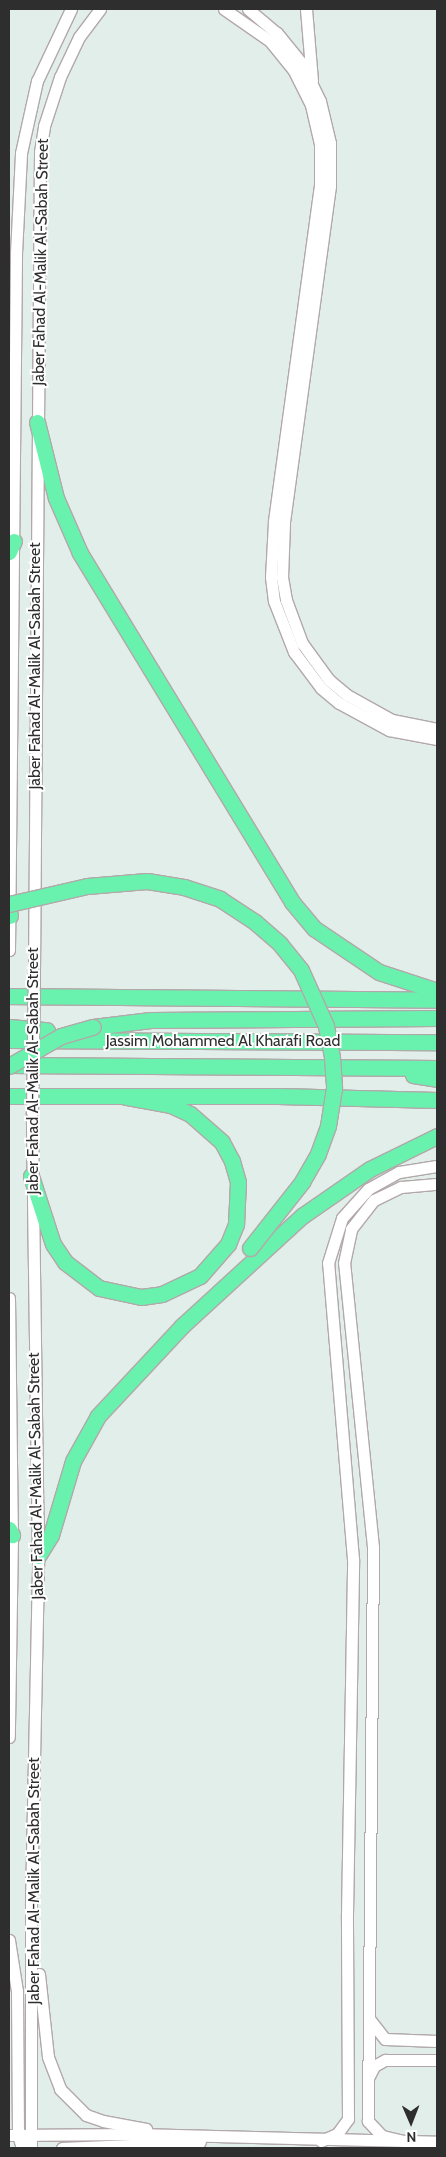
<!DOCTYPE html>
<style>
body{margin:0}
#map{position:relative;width:446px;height:2157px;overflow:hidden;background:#e2eeea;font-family:Cabin,sans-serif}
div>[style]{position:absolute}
.roads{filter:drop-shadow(1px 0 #b2a8a9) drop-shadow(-1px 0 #b2a8a9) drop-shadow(0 1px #b2a8a9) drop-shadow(0 -1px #b2a8a9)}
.secondary>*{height:11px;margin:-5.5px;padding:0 5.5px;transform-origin:5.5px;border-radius:5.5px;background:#fff}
.highway>*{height:15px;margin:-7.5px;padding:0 7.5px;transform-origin:7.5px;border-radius:7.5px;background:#69f2ae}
.bridges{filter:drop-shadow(1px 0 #b2a8a9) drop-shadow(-1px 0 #b2a8a9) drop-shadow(0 1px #b2a8a9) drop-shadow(0 -1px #b2a8a9)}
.secondary-bridge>*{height:11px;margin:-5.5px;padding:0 5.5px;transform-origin:5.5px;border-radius:5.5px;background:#fff}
.highway-bridge>*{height:15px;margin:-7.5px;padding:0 7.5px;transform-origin:7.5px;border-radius:7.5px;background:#69f2ae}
span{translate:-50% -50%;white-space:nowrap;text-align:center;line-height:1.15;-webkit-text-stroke:4px #fff;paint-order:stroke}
.street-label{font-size:16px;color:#2e2e2e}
.frame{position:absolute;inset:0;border:10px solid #2e2e2e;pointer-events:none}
.north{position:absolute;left:386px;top:2097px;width:50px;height:50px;-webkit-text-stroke:4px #fff;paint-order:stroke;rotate:179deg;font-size:14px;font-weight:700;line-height:20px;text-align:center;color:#2e2e2e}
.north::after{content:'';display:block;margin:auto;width:18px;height:22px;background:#2e2e2e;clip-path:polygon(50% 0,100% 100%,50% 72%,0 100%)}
</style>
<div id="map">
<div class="roads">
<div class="secondary">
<i style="left:224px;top:9px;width:56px;rotate:34.8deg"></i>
<i style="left:270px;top:41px;width:36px;rotate:51deg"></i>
<i style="left:293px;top:69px;width:40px;rotate:63.4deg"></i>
<i style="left:311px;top:105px;width:40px;rotate:77deg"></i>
<i style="left:320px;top:144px;width:41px;rotate:90deg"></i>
<i style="left:320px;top:185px;width:340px;rotate:97.8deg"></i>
<i style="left:274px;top:522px;width:55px;rotate:93.1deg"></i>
<i style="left:271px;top:577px;width:24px;rotate:83deg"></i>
<i style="left:274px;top:601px;width:55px;rotate:68.6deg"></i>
<i style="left:294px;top:652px;width:45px;rotate:53.1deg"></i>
<i style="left:321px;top:688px;width:23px;rotate:40deg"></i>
<i style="left:339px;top:703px;width:57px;rotate:28.4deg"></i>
<i style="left:389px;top:730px;width:49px;rotate:10.6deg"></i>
<i style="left:248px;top:9px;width:38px;rotate:40deg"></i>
<i style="left:277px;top:33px;width:40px;rotate:51deg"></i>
<i style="left:302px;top:64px;width:41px;rotate:64.1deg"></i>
<i style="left:320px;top:101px;width:43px;rotate:76.6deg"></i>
<i style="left:330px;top:143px;width:43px;rotate:90deg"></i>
<i style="left:330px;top:186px;width:340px;rotate:97.8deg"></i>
<i style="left:284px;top:523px;width:54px;rotate:92.1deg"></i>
<i style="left:282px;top:577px;width:23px;rotate:80deg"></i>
<i style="left:286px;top:600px;width:46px;rotate:69.6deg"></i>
<i style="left:302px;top:643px;width:46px;rotate:53.9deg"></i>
<i style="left:329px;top:680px;width:23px;rotate:40deg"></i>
<i style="left:347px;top:695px;width:51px;rotate:29.1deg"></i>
<i style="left:392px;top:720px;width:46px;rotate:11.3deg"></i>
<i style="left:306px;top:9px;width:72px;rotate:85.2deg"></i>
<i style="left:9px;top:950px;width:697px;rotate:-89.42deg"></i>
<i style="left:16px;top:253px;width:100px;rotate:-87.1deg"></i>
<i style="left:21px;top:153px;width:74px;rotate:-77.5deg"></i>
<i style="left:37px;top:81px;width:80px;rotate:-64.7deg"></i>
<i style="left:34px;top:973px;width:821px;rotate:-89.58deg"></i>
<i style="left:40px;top:152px;width:26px;rotate:-81deg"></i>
<i style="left:44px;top:126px;width:52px;rotate:-71.9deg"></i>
<i style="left:60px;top:77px;width:44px;rotate:-64.6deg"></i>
<i style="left:79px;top:37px;width:35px;rotate:-53deg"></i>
<i style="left:9px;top:1298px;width:237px;rotate:89.3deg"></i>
<i style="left:12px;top:1535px;width:202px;rotate:90.9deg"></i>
<i style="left:9px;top:1940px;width:52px;rotate:81.1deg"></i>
<i style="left:17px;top:1991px;width:144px;rotate:89.6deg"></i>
<i style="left:18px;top:2135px;width:14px;rotate:73deg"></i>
<i style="left:39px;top:1974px;width:83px;rotate:83.8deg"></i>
<i style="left:48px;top:2057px;width:34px;rotate:69deg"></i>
<i style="left:60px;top:2089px;width:37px;rotate:45deg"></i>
<i style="left:86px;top:2115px;width:18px;rotate:19deg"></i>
<i style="left:103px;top:2121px;width:44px;rotate:10.5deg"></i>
<i style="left:370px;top:2020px;width:24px;rotate:52deg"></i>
<i style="left:385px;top:2039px;width:52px;rotate:2.2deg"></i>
<i style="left:368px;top:2078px;width:13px;rotate:-63deg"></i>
<i style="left:374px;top:2066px;width:13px;rotate:-29deg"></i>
<i style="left:385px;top:2060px;width:52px"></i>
<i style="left:9px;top:2135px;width:129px;rotate:-0.4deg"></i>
<i style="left:138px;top:2134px;width:299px;rotate:1.5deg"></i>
<i style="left:321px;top:2141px;width:17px;rotate:-24deg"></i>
<i style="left:337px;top:2134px;width:19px;rotate:-54deg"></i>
<i style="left:348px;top:2119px;width:205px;rotate:-90.3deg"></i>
<i style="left:347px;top:1914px;width:355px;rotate:-89deg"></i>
<i style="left:353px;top:1559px;width:297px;rotate:-94.8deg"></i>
<i style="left:328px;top:1263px;width:47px;rotate:-72.7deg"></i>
<i style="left:342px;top:1218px;width:39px;rotate:-48deg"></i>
<i style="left:368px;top:1189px;width:35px;rotate:-29deg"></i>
<i style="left:399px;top:1172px;width:38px;rotate:-9deg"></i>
<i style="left:408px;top:2142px;width:27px;rotate:-167deg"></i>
<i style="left:382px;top:2136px;width:21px;rotate:-133deg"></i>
<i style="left:368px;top:2121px;width:574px;rotate:-89.5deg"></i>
<i style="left:373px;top:1547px;width:285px;rotate:-95.8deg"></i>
<i style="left:344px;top:1263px;width:35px;rotate:-78deg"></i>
<i style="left:351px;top:1229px;width:37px;rotate:-52deg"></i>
<i style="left:374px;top:1200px;width:30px;rotate:-26deg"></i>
<i style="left:401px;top:1187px;width:36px;rotate:-5deg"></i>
<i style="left:31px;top:2148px;width:245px;rotate:-90deg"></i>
<i style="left:31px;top:1903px;width:347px;rotate:-88.8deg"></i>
<i style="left:38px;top:1556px;width:444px;rotate:-90.8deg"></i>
<i style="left:62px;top:2148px;width:138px;rotate:-2.5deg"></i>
</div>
<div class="highway">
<i style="left:37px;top:422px;width:78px;rotate:76deg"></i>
<i style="left:56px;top:498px;width:60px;rotate:66.4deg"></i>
<i style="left:80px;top:553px;width:408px;rotate:58.7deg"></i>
<i style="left:292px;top:902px;width:35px;rotate:50deg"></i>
<i style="left:315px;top:929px;width:77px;rotate:33.9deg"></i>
<i style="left:379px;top:972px;width:61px;rotate:18.1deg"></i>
<i style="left:9px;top:552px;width:12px;rotate:-66deg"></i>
<i style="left:9px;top:910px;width:6px;rotate:81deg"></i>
<i style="left:9px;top:996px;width:428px;rotate:0.5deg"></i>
<i style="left:9px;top:1027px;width:38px;rotate:5deg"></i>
<i style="left:93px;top:1027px;width:58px;rotate:-6.9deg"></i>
<i style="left:151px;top:1020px;width:286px;rotate:-0.4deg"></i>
<i style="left:9px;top:1040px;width:428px;rotate:0.3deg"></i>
<i style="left:9px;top:1065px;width:428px;rotate:0.4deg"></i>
<i style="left:413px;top:1075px;width:24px;rotate:9deg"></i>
<i style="left:9px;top:1096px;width:269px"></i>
<i style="left:278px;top:1096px;width:159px;rotate:1.4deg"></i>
<i style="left:31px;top:1176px;width:71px;rotate:72.1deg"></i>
<i style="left:53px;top:1244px;width:22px;rotate:56deg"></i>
<i style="left:65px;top:1262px;width:43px;rotate:37.4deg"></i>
<i style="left:99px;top:1288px;width:43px;rotate:12.1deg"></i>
<i style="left:141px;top:1297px;width:21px;rotate:-8deg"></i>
<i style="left:162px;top:1294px;width:42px;rotate:-25.3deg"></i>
<i style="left:200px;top:1276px;width:43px;rotate:-48.8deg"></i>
<i style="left:228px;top:1244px;width:22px;rotate:-68deg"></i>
<i style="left:236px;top:1224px;width:42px;rotate:-87.3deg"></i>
<i style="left:238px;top:1182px;width:22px;rotate:-106deg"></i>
<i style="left:232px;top:1161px;width:21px;rotate:-118deg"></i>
<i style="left:222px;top:1142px;width:43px;rotate:-138.8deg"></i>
<i style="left:190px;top:1114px;width:21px;rotate:-155deg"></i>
<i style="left:171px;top:1105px;width:46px;rotate:-169.9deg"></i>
<i style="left:9px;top:1529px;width:7px;rotate:63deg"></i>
<i style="left:38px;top:1556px;width:25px;rotate:-58deg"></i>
<i style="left:51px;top:1535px;width:77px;rotate:-73.4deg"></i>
<i style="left:73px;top:1461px;width:51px;rotate:-60.9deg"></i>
<i style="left:98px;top:1416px;width:123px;rotate:-47deg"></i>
<i style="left:182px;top:1326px;width:163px;rotate:-42.5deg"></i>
<i style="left:302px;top:1216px;width:83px;rotate:-34.7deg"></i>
<i style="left:370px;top:1169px;width:75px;rotate:-26.2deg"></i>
</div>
</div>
<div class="bridges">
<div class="secondary-bridge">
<i style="left:32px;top:1112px;width:139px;rotate:-89.2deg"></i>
</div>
<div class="highway-bridge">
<i style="left:9px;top:904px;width:80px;rotate:-13deg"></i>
<i style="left:87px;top:886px;width:60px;rotate:-4.8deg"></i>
<i style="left:147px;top:881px;width:37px;rotate:9deg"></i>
<i style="left:184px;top:887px;width:38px;rotate:18deg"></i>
<i style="left:220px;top:899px;width:42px;rotate:33.3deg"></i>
<i style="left:255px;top:922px;width:33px;rotate:41deg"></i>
<i style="left:280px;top:944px;width:33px;rotate:51deg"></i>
<i style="left:301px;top:970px;width:61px;rotate:65.9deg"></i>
<i style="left:326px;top:1026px;width:32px;rotate:79deg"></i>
<i style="left:332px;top:1057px;width:31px;rotate:86deg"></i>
<i style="left:334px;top:1088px;width:38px;rotate:99deg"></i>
<i style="left:328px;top:1126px;width:30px;rotate:110deg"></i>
<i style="left:318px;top:1154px;width:32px;rotate:120deg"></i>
<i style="left:302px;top:1182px;width:84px;rotate:128.2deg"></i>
<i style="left:9px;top:1066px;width:60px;rotate:-30deg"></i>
<i style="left:61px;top:1036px;width:33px;rotate:-16deg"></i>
</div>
</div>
<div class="street-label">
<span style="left:41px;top:262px;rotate:-89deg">Jaber Fahad Al-Malik Al-Sabah Street</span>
<span style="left:35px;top:666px;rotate:-90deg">Jaber Fahad Al-Malik Al-Sabah Street</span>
<span style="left:223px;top:1041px">Jassim Mohammed Al Kharafi Road</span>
<span style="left:33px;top:1071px;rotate:-90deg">Jaber Fahad Al-Malik Al-Sabah Street</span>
<span style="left:36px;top:1476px;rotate:-91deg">Jaber Fahad Al-Malik Al-Sabah Street</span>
<span style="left:34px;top:1881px;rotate:-90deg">Jaber Fahad Al-Malik Al-Sabah Street</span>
</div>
<div class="frame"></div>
<div class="north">N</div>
</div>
